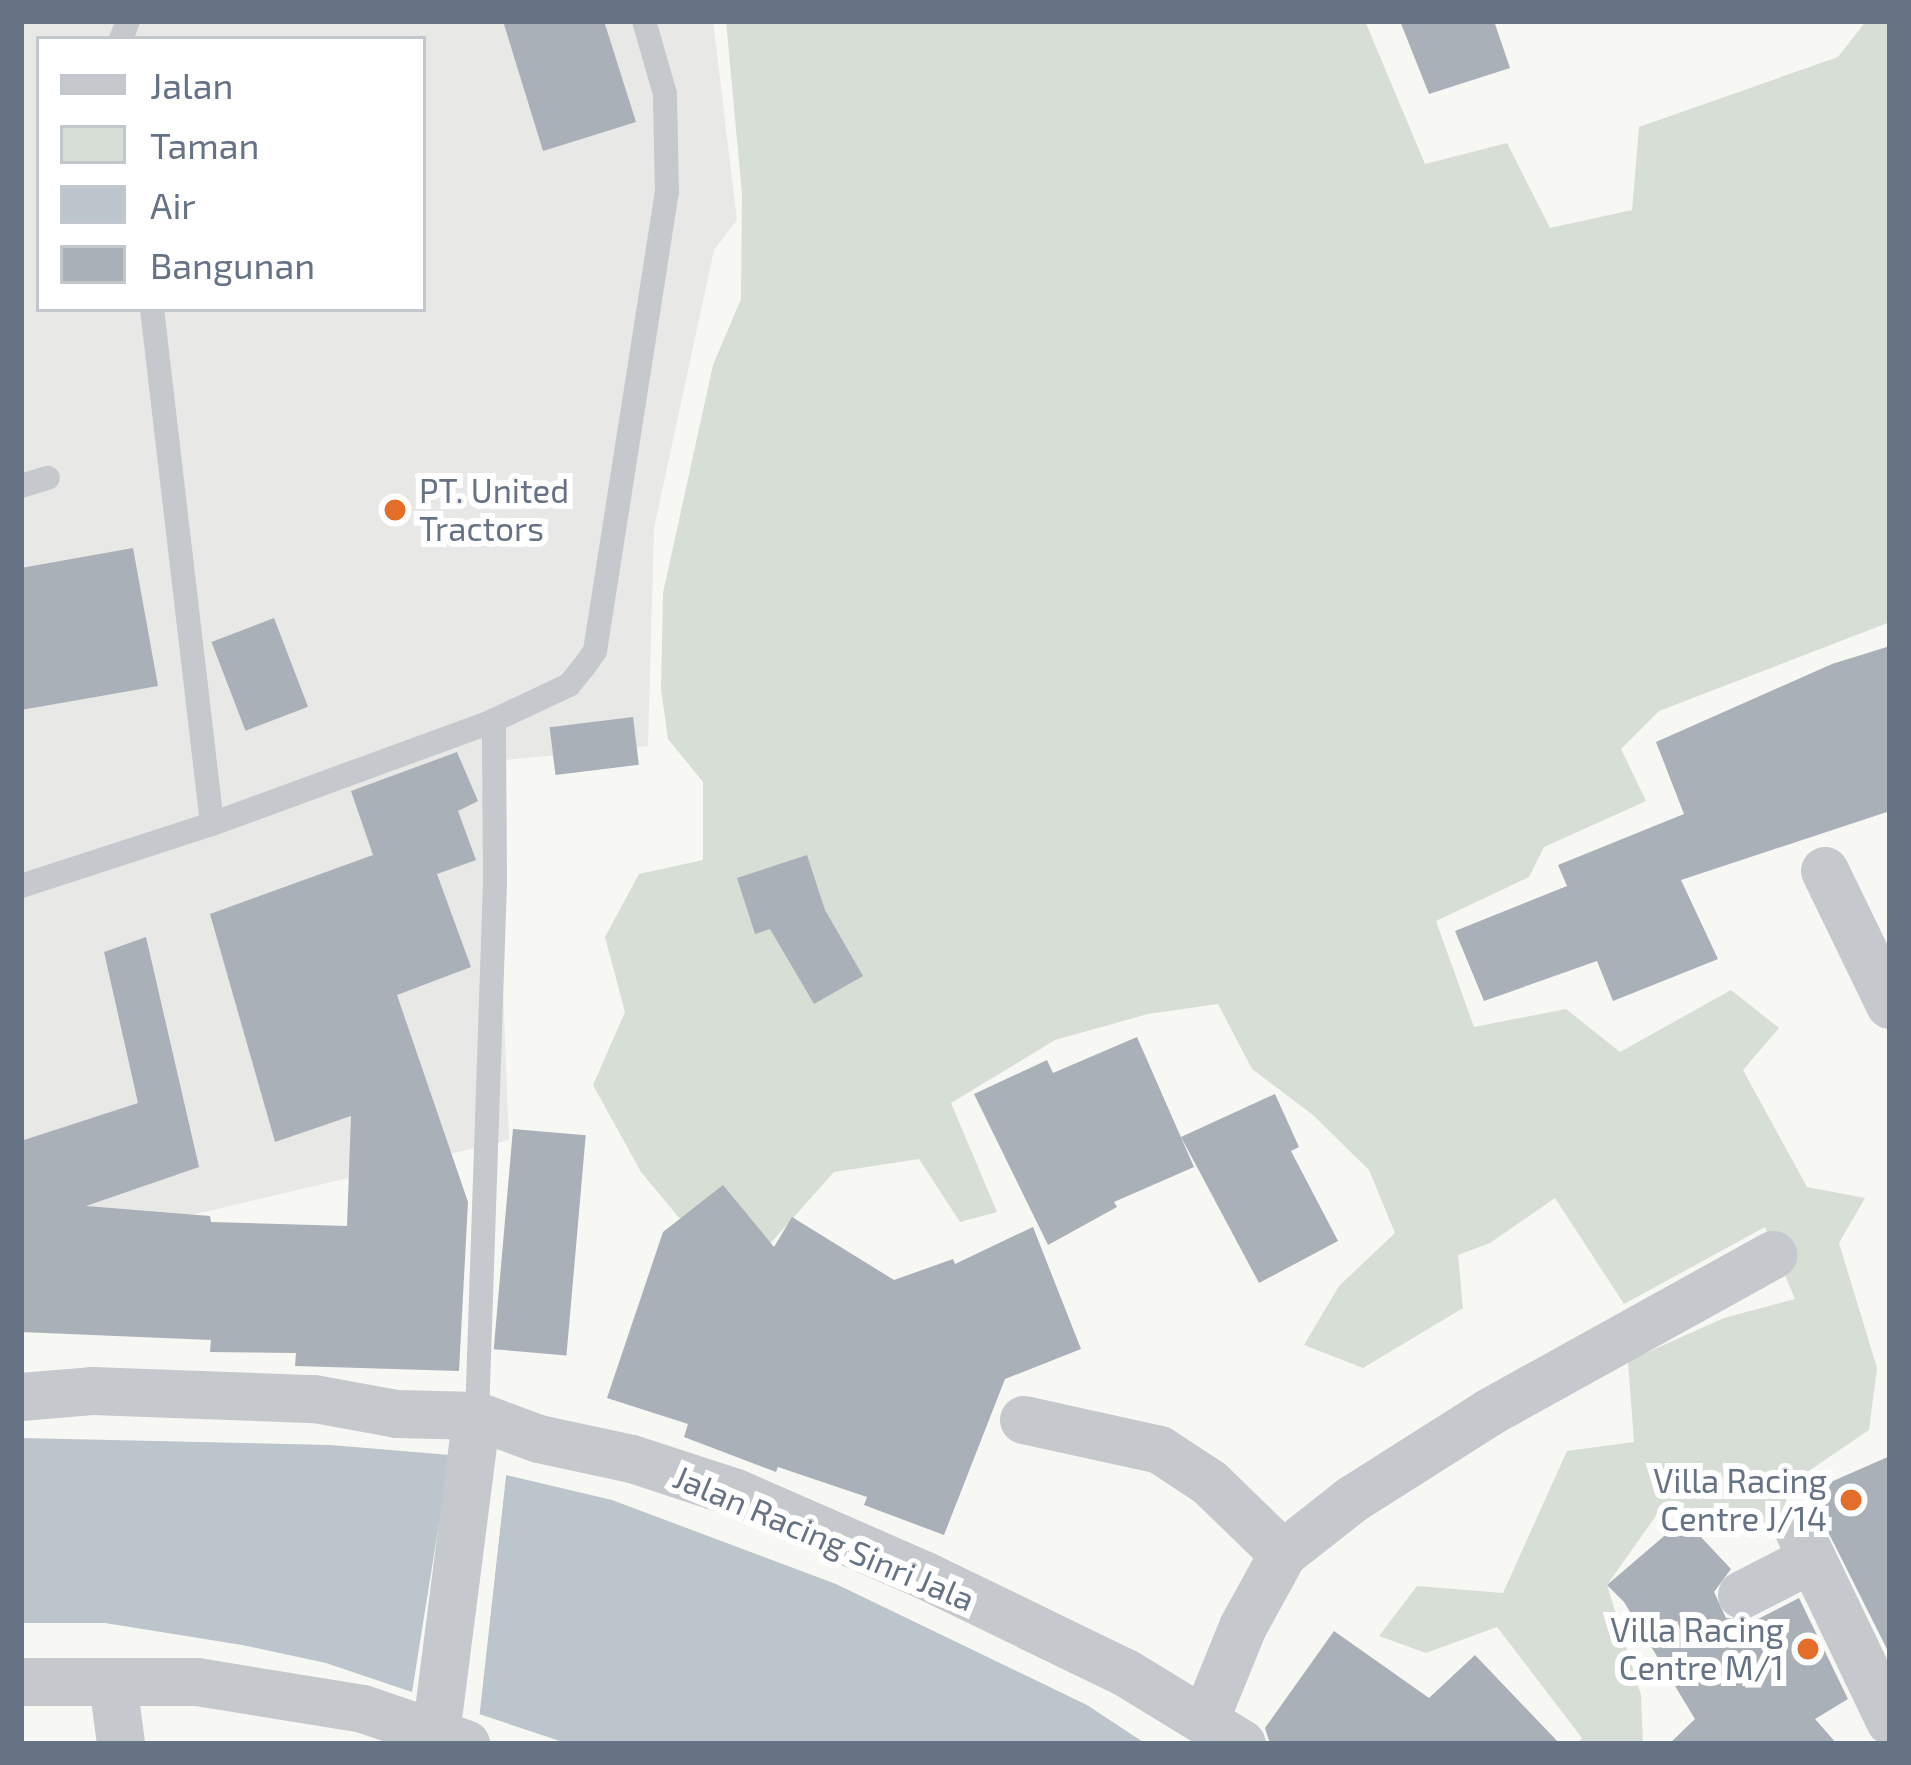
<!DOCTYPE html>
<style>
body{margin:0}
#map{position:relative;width:1911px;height:1765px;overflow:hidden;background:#f7f7f4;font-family:"Exo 2",sans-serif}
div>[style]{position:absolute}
.built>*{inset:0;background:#e8e8e7}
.green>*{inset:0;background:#d7ded5}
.water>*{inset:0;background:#bcc5cb}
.pier>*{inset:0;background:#f7f7f4}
.building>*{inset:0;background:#a9b0b7;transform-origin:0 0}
.service>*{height:24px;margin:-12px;padding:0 12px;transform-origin:12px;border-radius:12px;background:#c5c8cc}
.minor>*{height:48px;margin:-24px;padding:0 24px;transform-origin:24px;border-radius:24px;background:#c5c8cc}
.dots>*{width:33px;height:33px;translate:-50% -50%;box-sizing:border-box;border:6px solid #fff;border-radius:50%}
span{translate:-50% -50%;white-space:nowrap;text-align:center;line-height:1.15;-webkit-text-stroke:12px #fff;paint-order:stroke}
.poi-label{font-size:33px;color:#667385}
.left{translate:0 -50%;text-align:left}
.right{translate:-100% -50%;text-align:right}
.street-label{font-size:33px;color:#667385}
.frame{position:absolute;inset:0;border:24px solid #667385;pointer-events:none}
.legend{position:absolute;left:36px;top:36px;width:390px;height:276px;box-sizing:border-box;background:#fff;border:3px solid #c2c7ce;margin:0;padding:15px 21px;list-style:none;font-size:36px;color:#667385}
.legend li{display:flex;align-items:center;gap:24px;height:60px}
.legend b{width:60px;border:3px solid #c2c7ce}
</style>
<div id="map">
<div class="built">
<i style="clip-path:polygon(evenodd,21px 21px,713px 21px,737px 220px,714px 250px,654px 528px,648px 746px,494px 761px,509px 1140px,77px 1242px,21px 1269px,21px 21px,39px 39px,423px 39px,423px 309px,39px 309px,39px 39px)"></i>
</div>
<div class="green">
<i style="clip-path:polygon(726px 21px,1365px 21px,1425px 164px,1507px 143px,1550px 228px,1632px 210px,1639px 127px,1838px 57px,1866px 21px,1890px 21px,1890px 622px,1659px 711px,1621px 749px,1646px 801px,1544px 847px,1529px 877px,1436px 921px,1474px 1027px,1566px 1009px,1620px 1052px,1731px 990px,1779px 1028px,1743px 1070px,1807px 1187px,1865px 1198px,1839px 1243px,1877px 1368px,1869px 1430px,1791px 1483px,1778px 1533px,1721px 1524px,1665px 1503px,1607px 1585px,1641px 1695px,1643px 1744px,1577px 1744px,1582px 1738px,1497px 1627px,1426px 1653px,1379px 1636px,1417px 1586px,1503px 1593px,1567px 1451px,1634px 1442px,1628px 1361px,1724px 1318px,1795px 1299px,1765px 1227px,1624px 1304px,1555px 1198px,1490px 1243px,1458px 1255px,1463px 1308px,1363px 1368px,1304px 1345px,1339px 1286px,1395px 1233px,1369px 1170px,1313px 1115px,1252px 1069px,1218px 1004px,1148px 1014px,1055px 1040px,951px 1103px,997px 1212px,960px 1222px,919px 1159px,834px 1172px,734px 1284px,641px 1172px,593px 1085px,625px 1012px,605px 937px,639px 874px,703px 860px,703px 782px,668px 739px,661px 690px,663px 593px,713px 365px,741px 299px,742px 194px)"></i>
</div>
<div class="water">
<i style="clip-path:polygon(21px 1438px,330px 1445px,450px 1455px,412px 1692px,326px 1663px,242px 1645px,105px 1623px,21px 1623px)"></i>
<i style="clip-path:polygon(506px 1475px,612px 1500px,836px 1584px,1087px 1705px,1146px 1744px,569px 1744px,479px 1714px)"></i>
</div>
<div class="pier">
<i style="clip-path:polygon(507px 1469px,506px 1475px,479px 1720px,473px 1714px,500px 1475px)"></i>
</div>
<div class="building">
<i style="clip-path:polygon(503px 21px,604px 21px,636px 122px,543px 151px)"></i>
<i style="clip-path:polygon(1400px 21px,1494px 21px,1510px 68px,1429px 94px)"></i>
<i style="clip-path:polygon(133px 548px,158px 686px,21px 710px,21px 568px)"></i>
<i style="left:274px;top:618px;width:95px;height:67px;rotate:69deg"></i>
<i style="clip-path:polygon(1890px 646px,1890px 811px,1681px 880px,1718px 959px,1613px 1001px,1597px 961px,1484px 1001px,1455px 931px,1567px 886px,1558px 865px,1684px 814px,1656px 742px,1832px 664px)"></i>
<i style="left:633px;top:717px;width:48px;height:84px;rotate:83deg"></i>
<i style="clip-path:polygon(457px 752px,478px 801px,458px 811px,476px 860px,437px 874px,471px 967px,397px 995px,468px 1202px,459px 1371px,295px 1366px,296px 1353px,210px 1352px,211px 1340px,21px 1332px,21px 1141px,138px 1103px,104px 952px,146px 937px,199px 1167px,86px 1206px,210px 1216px,211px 1222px,347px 1226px,351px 1116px,275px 1142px,210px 914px,373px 855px,351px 791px)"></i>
<i style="clip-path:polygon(807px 855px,825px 910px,863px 976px,814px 1004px,770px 929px,755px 934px,737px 878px)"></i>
<i style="clip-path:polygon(1137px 1037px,1194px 1167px,1114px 1202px,1117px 1207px,1048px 1245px,974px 1094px,1047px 1060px,1053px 1073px)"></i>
<i style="clip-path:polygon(1275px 1094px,1299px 1147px,1291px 1151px,1338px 1241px,1259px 1283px,1181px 1137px)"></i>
<i style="left:513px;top:1129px;width:73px;height:221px;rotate:5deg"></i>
<i style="clip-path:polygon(723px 1185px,774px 1247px,792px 1217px,894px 1280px,953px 1259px,955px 1264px,1033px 1227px,1081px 1349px,1005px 1379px,944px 1535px,864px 1505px,867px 1497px,778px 1467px,776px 1472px,684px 1437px,688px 1424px,607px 1398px,663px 1232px)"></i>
<i style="clip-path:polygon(1890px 1456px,1890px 1655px,1808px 1492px)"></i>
<i style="clip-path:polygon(1684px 1519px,1731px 1569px,1714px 1592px,1726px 1618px,1754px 1621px,1799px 1598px,1848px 1699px,1815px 1719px,1837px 1744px,1669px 1744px,1695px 1719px,1624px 1602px,1607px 1585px)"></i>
<i style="clip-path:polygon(1334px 1631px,1429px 1698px,1475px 1655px,1560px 1744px,1270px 1744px,1265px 1728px)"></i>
</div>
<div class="service">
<i style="left:121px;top:39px;width:19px;rotate:-69deg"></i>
<i style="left:152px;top:309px;width:518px;rotate:83.35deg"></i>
<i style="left:21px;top:486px;width:28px;rotate:-17deg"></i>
<i style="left:21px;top:886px;width:201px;rotate:-18deg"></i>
<i style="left:212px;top:824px;width:292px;rotate:-20.1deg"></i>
<i style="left:486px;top:724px;width:92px;rotate:-25.2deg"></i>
<i style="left:569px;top:685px;width:22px;rotate:-51deg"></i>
<i style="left:583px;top:668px;width:21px;rotate:-55deg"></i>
<i style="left:595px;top:651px;width:464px;rotate:-81.1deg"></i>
<i style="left:667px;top:193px;width:99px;rotate:-91.2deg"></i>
<i style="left:665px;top:94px;width:76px;rotate:-106deg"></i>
<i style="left:477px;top:1416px;width:535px;rotate:-88.07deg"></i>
<i style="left:495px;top:881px;width:161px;rotate:-90.4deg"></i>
</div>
<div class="minor">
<i style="left:1825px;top:871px;width:149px;rotate:64.1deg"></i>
<i style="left:21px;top:1397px;width:71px;rotate:-4.8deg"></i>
<i style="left:92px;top:1391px;width:223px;rotate:2.1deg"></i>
<i style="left:315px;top:1399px;width:83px;rotate:10.4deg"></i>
<i style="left:397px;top:1414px;width:80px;rotate:1.4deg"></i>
<i style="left:477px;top:1416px;width:66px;rotate:20.4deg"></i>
<i style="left:539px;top:1439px;width:95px;rotate:12.1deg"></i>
<i style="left:632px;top:1459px;width:109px;rotate:18.1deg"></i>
<i style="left:736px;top:1493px;width:207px;rotate:23.6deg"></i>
<i style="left:926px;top:1576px;width:222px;rotate:25.9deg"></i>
<i style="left:1126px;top:1673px;width:136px;rotate:31.5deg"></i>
<i style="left:1024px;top:1420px;width:139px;rotate:12.4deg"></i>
<i style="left:1160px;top:1450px;width:60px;rotate:33.4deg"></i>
<i style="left:1210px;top:1483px;width:102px;rotate:44.2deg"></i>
<i style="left:1798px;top:1529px;width:213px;rotate:64.4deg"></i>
<i style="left:1742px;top:1595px;width:79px;rotate:-27.2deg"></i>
<i style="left:21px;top:1682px;width:176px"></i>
<i style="left:197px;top:1682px;width:168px;rotate:9.2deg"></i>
<i style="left:363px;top:1709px;width:109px;rotate:18.8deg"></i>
<i style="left:113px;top:1683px;width:62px;rotate:82.5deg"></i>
<i style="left:1206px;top:1718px;width:98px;rotate:-67.9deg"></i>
<i style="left:1243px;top:1627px;width:83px;rotate:-61.3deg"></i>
<i style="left:1283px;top:1554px;width:89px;rotate:-38.2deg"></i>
<i style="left:1353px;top:1499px;width:162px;rotate:-32.4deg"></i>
<i style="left:1490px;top:1412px;width:324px;rotate:-29deg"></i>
<i style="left:436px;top:1734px;width:321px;rotate:-82.7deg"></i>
</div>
<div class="dots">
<i style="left:395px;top:510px;background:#e36d29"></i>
<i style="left:1851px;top:1500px;background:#e36d29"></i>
<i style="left:1808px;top:1649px;background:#e36d29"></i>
</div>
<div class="poi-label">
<span class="left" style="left:419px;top:510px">PT. United<br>Tractors</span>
<span class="right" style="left:1827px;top:1500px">Villa Racing<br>Centre J/14</span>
<span class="right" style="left:1784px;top:1649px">Villa Racing<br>Centre M/1</span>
</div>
<div class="street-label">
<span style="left:824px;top:1538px;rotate:23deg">Jalan Racing Sinri Jala</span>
</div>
<div class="frame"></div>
<ul class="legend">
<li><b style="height:15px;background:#c5c8cc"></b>Jalan</li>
<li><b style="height:33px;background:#d7ded5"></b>Taman</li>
<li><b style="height:33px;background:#bcc5cb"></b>Air</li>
<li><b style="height:33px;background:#a9b0b7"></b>Bangunan</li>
</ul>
</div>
